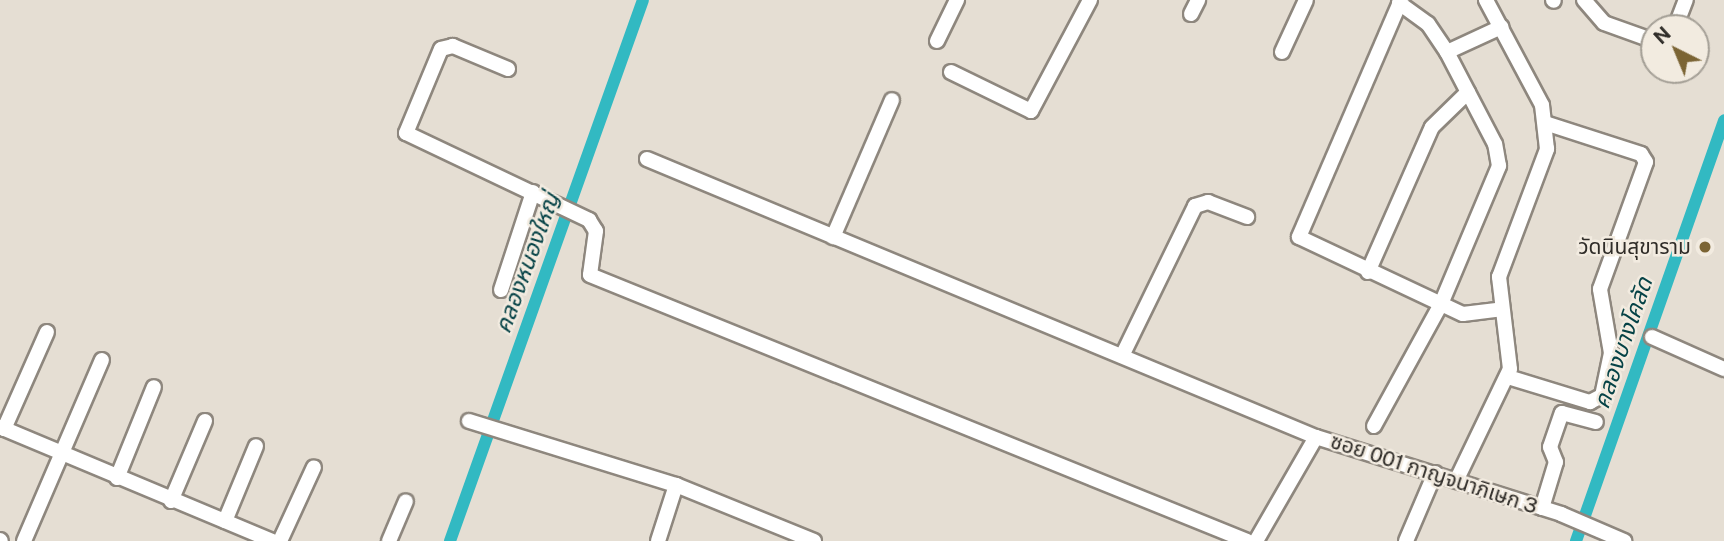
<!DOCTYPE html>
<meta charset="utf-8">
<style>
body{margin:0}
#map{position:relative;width:1724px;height:541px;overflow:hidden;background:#e5ded3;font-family:"Public Sans","Noto Sans Thai",sans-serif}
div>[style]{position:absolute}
.canal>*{height:12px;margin:-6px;padding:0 6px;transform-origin:6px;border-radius:6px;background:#32b9c2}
.roads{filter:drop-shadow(2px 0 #8e877e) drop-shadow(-2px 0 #8e877e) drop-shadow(0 2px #8e877e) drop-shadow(0 -2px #8e877e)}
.minor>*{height:14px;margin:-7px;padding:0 7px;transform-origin:7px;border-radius:7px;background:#fff}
.dots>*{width:19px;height:19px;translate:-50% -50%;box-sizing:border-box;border:4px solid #f2ebe0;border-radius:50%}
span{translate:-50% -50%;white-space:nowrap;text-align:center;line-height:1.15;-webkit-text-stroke:5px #f2ebe0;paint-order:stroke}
.poi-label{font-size:21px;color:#2f2c28}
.right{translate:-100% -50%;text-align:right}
.street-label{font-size:21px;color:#2f2c28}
.water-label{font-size:23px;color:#054246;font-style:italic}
.north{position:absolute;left:1640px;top:14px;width:70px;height:70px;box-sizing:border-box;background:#f2ebe0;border:2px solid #a49f96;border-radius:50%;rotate:317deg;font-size:19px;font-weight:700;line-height:28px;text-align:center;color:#2f2c28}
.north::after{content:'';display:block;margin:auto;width:24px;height:32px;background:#7b6434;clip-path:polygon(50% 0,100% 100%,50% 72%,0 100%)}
</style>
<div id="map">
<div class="canal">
<i style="left:450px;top:541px;width:574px;rotate:-70.37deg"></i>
<i style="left:1576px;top:541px;width:446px;rotate:-70.6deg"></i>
</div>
<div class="roads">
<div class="minor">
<i style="left:1401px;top:0;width:258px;rotate:113.3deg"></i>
<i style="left:1299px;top:237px;width:181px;rotate:25.2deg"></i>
<i style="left:1463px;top:314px;width:38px;rotate:-7deg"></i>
<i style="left:1553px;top:0;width:1px;rotate:45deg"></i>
<i style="left:1584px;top:0;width:30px;rotate:49deg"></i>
<i style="left:1604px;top:23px;width:53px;rotate:19.8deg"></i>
<i style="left:1191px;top:14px;width:16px;rotate:-63deg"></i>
<i style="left:1675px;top:28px;width:30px;rotate:-69deg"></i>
<i style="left:937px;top:41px;width:46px;rotate:-64deg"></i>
<i style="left:1282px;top:52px;width:57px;rotate:-65.2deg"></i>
<i style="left:1447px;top:52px;width:60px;rotate:-24.8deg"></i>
<i style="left:508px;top:69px;width:60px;rotate:-157.3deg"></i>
<i style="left:453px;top:46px;width:12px;rotate:166deg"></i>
<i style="left:441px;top:49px;width:91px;rotate:112.6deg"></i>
<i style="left:406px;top:133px;width:203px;rotate:25.4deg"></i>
<i style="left:589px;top:220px;width:13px;rotate:58deg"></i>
<i style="left:596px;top:231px;width:44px;rotate:97.8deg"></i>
<i style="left:590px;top:275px;width:709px;rotate:22.04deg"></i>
<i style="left:951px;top:72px;width:89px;rotate:26deg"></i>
<i style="left:1031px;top:111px;width:126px;rotate:-62deg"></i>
<i style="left:647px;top:159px;width:724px;rotate:22.57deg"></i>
<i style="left:1316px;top:437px;width:257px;rotate:17.4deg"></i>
<i style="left:1561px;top:514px;width:69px;rotate:23.2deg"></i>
<i style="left:833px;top:237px;width:149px;rotate:-66.7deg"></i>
<i style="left:1368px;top:272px;width:158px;rotate:-66.2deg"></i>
<i style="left:1432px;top:127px;width:50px;rotate:-44.2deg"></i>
<i style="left:501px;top:290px;width:103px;rotate:-71.9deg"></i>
<i style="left:1652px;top:337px;width:79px;rotate:24deg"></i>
<i style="left:1122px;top:356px;width:167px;rotate:-64deg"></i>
<i style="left:1195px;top:206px;width:14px;rotate:-17deg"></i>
<i style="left:1208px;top:202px;width:42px;rotate:21deg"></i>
<i style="left:1508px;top:377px;width:86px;rotate:17deg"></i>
<i style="left:1590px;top:402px;width:13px;rotate:-27deg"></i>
<i style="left:1602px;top:396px;width:44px;rotate:-78.2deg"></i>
<i style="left:1611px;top:353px;width:65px;rotate:-99.8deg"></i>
<i style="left:1600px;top:289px;width:135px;rotate:-70.1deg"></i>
<i style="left:1646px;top:162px;width:9px;rotate:-122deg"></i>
<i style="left:1641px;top:154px;width:98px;rotate:-162.1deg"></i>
<i style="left:469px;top:421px;width:217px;rotate:17.2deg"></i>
<i style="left:676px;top:485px;width:149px;rotate:22.1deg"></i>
<i style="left:1374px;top:426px;width:139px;rotate:-61.2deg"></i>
<i style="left:1441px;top:304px;width:150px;rotate:-67.2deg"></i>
<i style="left:1499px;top:166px;width:22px;rotate:-100deg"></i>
<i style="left:1495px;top:144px;width:104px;rotate:-117.6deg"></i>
<i style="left:1447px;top:52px;width:34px;rotate:-124deg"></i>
<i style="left:1428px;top:24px;width:36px;rotate:-144deg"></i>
<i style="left:0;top:427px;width:295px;rotate:22.7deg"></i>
<i style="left:4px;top:429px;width:106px;rotate:-66.1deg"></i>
<i style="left:117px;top:478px;width:98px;rotate:-67.9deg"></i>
<i style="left:1457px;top:479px;width:122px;rotate:-64.3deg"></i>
<i style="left:1510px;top:369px;width:93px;rotate:-96.8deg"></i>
<i style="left:1499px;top:277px;width:137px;rotate:-69.4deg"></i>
<i style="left:1547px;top:149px;width:44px;rotate:-96.5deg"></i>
<i style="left:1542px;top:105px;width:119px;rotate:-118.1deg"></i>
<i style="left:171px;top:501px;width:87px;rotate:-67deg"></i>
<i style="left:1542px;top:508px;width:48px;rotate:-73.1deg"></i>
<i style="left:1556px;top:462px;width:16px;rotate:-112deg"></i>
<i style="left:1550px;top:447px;width:36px;rotate:-71deg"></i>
<i style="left:1562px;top:413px;width:35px;rotate:15deg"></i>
<i style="left:225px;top:521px;width:81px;rotate:-67.5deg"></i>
<i style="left:0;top:540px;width:1px;rotate:45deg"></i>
<i style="left:24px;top:541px;width:197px;rotate:-66.7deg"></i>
<i style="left:280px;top:541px;width:81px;rotate:-65.3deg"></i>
<i style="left:389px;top:541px;width:43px;rotate:-67deg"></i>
<i style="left:658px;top:541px;width:59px;rotate:-72.2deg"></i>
<i style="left:1256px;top:541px;width:120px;rotate:-60deg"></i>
<i style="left:1406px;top:541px;width:74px;rotate:-66.9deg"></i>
</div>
</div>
<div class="dots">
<i style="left:1705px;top:247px;background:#7b6434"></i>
</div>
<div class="poi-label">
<span class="right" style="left:1691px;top:247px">วัดนินสุขาราม</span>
</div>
<div class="street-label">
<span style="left:1434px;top:474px;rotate:18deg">ซอย 001 กาญจนาภิเษก 3</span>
</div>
<div class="water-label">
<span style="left:527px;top:263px;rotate:-70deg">คลองหนองใหญ่</span>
<span style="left:1623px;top:343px;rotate:-71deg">คลองบางโคลัด</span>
</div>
<div class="north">N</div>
</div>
